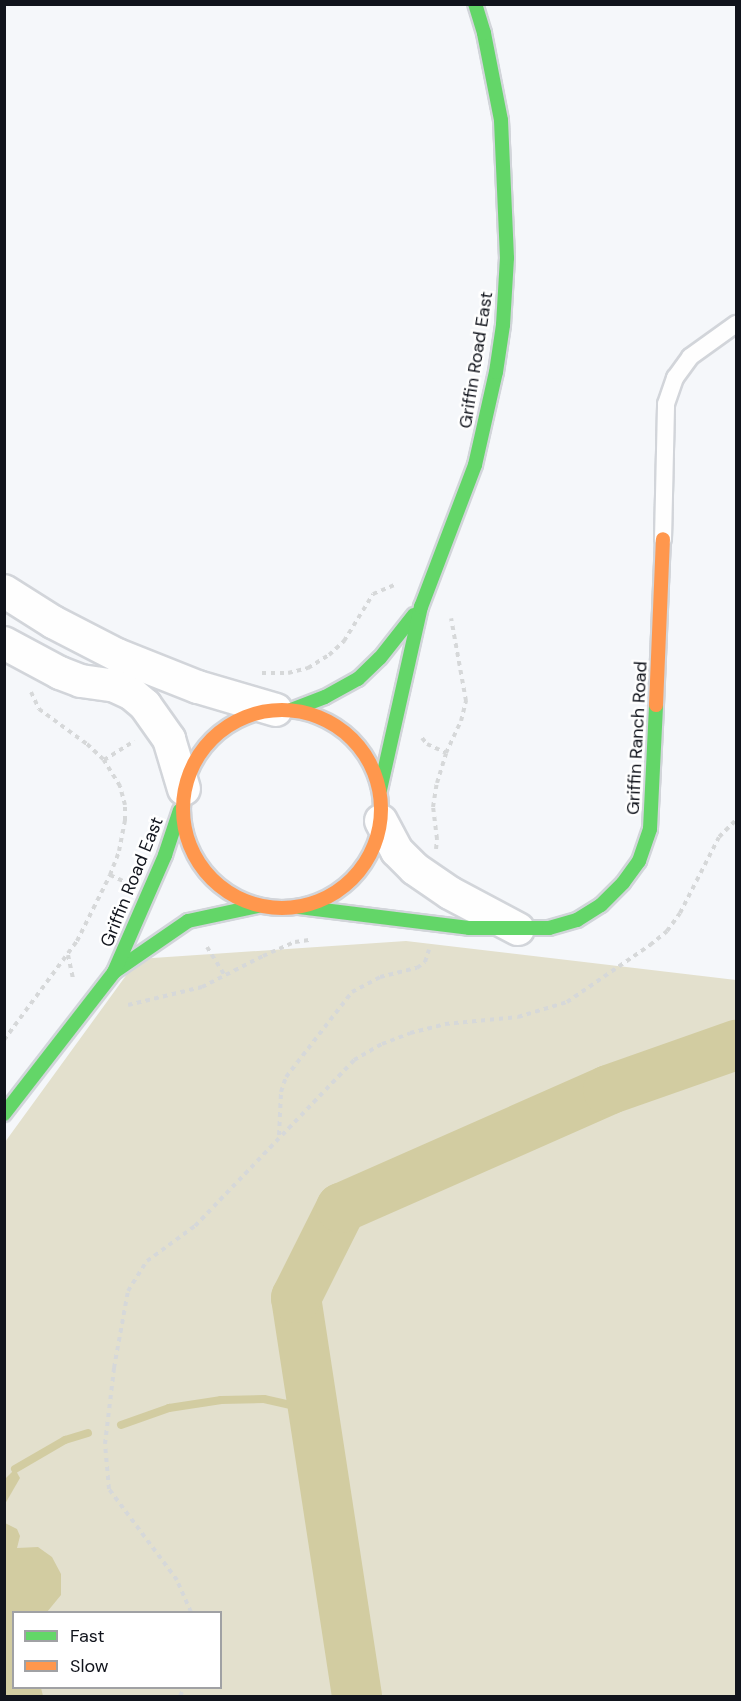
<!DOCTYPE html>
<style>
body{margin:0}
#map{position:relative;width:741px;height:1701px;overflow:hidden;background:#f5f7fa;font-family:"DM Sans",sans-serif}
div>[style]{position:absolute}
.green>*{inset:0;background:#e3e0cd}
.water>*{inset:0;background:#d2cca1}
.stream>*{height:8px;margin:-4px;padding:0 4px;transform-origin:4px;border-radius:4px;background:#d2cca1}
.river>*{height:50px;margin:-25px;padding:0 25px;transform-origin:25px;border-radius:25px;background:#d2cca1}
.path>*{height:4px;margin-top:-2px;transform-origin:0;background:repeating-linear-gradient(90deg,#d6d8d9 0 4.5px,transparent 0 9px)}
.roads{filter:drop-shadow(2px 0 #d2d5da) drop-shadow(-2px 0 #d2d5da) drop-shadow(0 2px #d2d5da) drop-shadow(0 -2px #d2d5da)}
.lane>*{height:16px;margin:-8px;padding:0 8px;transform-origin:8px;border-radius:8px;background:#fefefe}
.street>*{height:32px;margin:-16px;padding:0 16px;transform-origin:16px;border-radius:16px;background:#fefefe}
.fast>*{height:14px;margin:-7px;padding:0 7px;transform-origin:7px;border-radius:7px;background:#63d668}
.slow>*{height:14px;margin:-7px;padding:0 7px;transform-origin:7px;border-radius:7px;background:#ff974d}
.slow>.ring{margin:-7px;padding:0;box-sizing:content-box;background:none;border:14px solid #ff974d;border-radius:50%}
span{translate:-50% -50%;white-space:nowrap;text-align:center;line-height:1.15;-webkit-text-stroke:5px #fff;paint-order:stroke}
.street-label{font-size:18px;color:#11141c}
.frame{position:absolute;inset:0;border:6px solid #11141c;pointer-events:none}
.legend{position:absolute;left:12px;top:1611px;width:210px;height:78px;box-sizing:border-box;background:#fff;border:2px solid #a0a1a4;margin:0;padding:8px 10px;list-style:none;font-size:18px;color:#11141c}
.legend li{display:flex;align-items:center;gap:12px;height:30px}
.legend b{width:30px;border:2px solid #a0a1a4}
</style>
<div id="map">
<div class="green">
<i style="clip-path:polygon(evenodd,406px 941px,736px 980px,736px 1696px,5px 1696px,5px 1142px,138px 959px,406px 941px,14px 1612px,220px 1612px,220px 1688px,14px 1688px,14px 1612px)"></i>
</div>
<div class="water">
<i style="clip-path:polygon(15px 1469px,20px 1478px,5px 1504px,5px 1479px)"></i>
<i style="clip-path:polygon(5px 1523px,17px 1529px,20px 1536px,17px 1548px,38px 1547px,52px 1557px,61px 1574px,61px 1595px,47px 1612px,14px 1612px,14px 1688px,41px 1688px,43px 1696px,5px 1696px)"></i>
</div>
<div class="stream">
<i style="left:121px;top:1425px;width:51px;rotate:-19.5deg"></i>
<i style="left:169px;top:1408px;width:53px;rotate:-8.7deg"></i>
<i style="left:221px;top:1400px;width:43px;rotate:-1.3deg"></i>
<i style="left:264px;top:1399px;width:50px;rotate:12.7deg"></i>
<i style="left:15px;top:1469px;width:58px;rotate:-30.1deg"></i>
<i style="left:65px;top:1440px;width:24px;rotate:-17deg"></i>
</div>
<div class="river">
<i style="left:357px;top:1696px;width:403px;rotate:-98.7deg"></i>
<i style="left:296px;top:1298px;width:101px;rotate:-63.4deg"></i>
<i style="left:341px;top:1208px;width:292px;rotate:-23.8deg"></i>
<i style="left:608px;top:1090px;width:136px;rotate:-19.4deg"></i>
</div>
<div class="path">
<i style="left:262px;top:673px;width:26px"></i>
<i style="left:288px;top:673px;width:21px;rotate:-14deg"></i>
<i style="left:308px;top:668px;width:25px;rotate:-32deg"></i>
<i style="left:329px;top:655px;width:21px;rotate:-43deg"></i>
<i style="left:344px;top:641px;width:55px;rotate:-58.3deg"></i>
<i style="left:373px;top:594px;width:26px;rotate:-23deg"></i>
<i style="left:31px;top:692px;width:19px;rotate:65deg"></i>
<i style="left:39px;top:709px;width:59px;rotate:36.1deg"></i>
<i style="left:87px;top:744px;width:23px;rotate:43deg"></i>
<i style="left:422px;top:738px;width:8px;rotate:50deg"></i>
<i style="left:427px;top:744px;width:21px;rotate:25deg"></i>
<i style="left:436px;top:849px;width:10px;rotate:-84deg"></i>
<i style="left:437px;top:839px;width:32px;rotate:-97deg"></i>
<i style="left:433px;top:807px;width:24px;rotate:-81deg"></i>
<i style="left:437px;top:783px;width:31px;rotate:-73deg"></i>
<i style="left:446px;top:753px;width:35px;rotate:-65deg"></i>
<i style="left:461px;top:721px;width:21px;rotate:-76deg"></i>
<i style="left:466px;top:701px;width:84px;rotate:-100.2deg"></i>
<i style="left:110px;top:875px;width:14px;rotate:25deg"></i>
<i style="left:207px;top:947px;width:36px;rotate:58deg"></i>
<i style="left:68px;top:955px;width:24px;rotate:78deg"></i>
<i style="left:128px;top:1005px;width:76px;rotate:-13.7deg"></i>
<i style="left:202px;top:987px;width:68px;rotate:-26.9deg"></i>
<i style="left:263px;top:956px;width:35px;rotate:-24deg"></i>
<i style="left:295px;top:942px;width:14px;rotate:-8deg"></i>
<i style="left:4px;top:1040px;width:123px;rotate:-53.6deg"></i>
<i style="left:77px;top:941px;width:74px;rotate:-63.4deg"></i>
<i style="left:110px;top:875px;width:26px;rotate:-69deg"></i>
<i style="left:119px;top:851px;width:32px;rotate:-79deg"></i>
<i style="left:125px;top:820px;width:15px;rotate:-90deg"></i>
<i style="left:125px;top:805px;width:20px;rotate:-105deg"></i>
<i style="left:120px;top:786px;width:31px;rotate:-122deg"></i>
<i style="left:104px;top:760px;width:36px;rotate:-32deg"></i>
<i style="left:279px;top:1135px;width:43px;rotate:-87.3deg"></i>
<i style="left:281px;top:1092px;width:16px;rotate:-72deg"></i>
<i style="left:286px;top:1077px;width:108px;rotate:-52.2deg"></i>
<i style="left:352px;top:992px;width:32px;rotate:-28deg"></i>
<i style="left:380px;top:977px;width:38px;rotate:-14deg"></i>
<i style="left:417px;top:968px;width:10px;rotate:-37deg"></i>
<i style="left:425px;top:962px;width:13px;rotate:-72deg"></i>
<i style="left:191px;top:1612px;width:35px;rotate:-114deg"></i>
<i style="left:177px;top:1580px;width:114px;rotate:-126.8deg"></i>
<i style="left:109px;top:1489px;width:45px;rotate:-95.1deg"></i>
<i style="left:105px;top:1444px;width:77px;rotate:-83.2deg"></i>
<i style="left:114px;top:1368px;width:78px;rotate:-79.7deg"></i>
<i style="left:128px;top:1291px;width:36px;rotate:-58deg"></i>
<i style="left:147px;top:1261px;width:59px;rotate:-36.1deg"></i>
<i style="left:195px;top:1226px;width:230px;rotate:-46.2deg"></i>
<i style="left:354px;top:1060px;width:32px;rotate:-30deg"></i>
<i style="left:382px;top:1044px;width:30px;rotate:-21deg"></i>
<i style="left:410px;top:1033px;width:36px;rotate:-14deg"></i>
<i style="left:445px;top:1024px;width:73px;rotate:-5.5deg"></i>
<i style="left:518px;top:1017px;width:51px;rotate:-17deg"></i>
<i style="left:567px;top:1002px;width:101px;rotate:-34.5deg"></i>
<i style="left:650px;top:945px;width:22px;rotate:-39deg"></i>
<i style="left:667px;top:931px;width:22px;rotate:-54deg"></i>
<i style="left:680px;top:913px;width:85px;rotate:-62.8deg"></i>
<i style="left:719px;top:837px;width:24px;rotate:-45deg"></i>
<i style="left:180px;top:1696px;width:9px;rotate:-63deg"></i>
</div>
<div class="roads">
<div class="lane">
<i style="left:663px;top:539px;width:135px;rotate:-88.7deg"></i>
<i style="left:666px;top:404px;width:28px;rotate:-71deg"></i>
<i style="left:675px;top:378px;width:26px;rotate:-54deg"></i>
<i style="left:690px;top:357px;width:57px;rotate:-35.7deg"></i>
</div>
<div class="street">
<i style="left:4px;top:591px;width:58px;rotate:32.3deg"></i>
<i style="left:53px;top:622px;width:72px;rotate:27.3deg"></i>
<i style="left:117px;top:655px;width:87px;rotate:21.6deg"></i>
<i style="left:198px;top:687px;width:81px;rotate:16.4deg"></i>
<i style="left:4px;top:643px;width:64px;rotate:28.2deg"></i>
<i style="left:60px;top:673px;width:22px;rotate:21deg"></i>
<i style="left:81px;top:681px;width:34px;rotate:8deg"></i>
<i style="left:115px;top:686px;width:19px;rotate:25deg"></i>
<i style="left:132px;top:694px;width:17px;rotate:40deg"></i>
<i style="left:145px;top:705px;width:42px;rotate:54.8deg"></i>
<i style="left:169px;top:739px;width:52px;rotate:73.3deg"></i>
<i style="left:381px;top:821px;width:34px;rotate:62deg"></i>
<i style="left:397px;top:851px;width:25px;rotate:45deg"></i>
<i style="left:415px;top:869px;width:42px;rotate:34.4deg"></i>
<i style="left:450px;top:893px;width:77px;rotate:27.9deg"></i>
</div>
<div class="fast">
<i style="left:291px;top:710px;width:36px;rotate:-21deg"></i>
<i style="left:325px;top:697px;width:38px;rotate:-29deg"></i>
<i style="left:358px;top:679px;width:30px;rotate:-44deg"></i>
<i style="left:380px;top:658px;width:55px;rotate:-51.7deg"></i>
<i style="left:380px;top:790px;width:188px;rotate:-77.4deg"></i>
<i style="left:421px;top:607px;width:152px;rotate:-69.2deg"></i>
<i style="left:475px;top:465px;width:95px;rotate:-77.3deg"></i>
<i style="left:496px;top:372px;width:48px;rotate:-81.5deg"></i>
<i style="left:503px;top:325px;width:67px;rotate:-86.6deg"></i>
<i style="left:507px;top:258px;width:138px;rotate:-92.5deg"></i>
<i style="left:501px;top:120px;width:89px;rotate:-101.1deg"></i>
<i style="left:484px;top:33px;width:30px;rotate:-107deg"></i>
<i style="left:299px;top:907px;width:171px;rotate:7deg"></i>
<i style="left:469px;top:928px;width:80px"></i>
<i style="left:549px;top:928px;width:29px;rotate:-16deg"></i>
<i style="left:577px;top:920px;width:28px;rotate:-32deg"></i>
<i style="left:601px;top:905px;width:31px;rotate:-45deg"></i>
<i style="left:623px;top:883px;width:27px;rotate:-54deg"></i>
<i style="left:639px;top:861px;width:34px;rotate:-71deg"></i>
<i style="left:650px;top:829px;width:124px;rotate:-87.2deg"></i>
<i style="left:114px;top:972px;width:90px;rotate:-34.6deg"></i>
<i style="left:188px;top:921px;width:72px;rotate:-12.1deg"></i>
<i style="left:4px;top:1114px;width:180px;rotate:-52.2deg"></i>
<i style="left:114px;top:972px;width:128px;rotate:-66.4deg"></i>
<i style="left:165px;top:855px;width:47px;rotate:-71.6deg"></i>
</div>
<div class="slow">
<i style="left:656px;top:705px;width:166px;rotate:-87.6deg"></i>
<i class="ring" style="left:183px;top:710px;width:184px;height:184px"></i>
</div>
</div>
<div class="street-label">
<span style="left:476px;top:360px;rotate:-81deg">Griffin Road East</span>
<span style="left:637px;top:738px;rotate:-87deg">Griffin Ranch Road</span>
<span style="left:132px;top:882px;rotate:-68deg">Griffin Road East</span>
</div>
<div class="frame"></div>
<ul class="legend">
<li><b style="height:8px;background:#63d668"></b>Fast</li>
<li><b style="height:8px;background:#ff974d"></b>Slow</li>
</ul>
</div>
